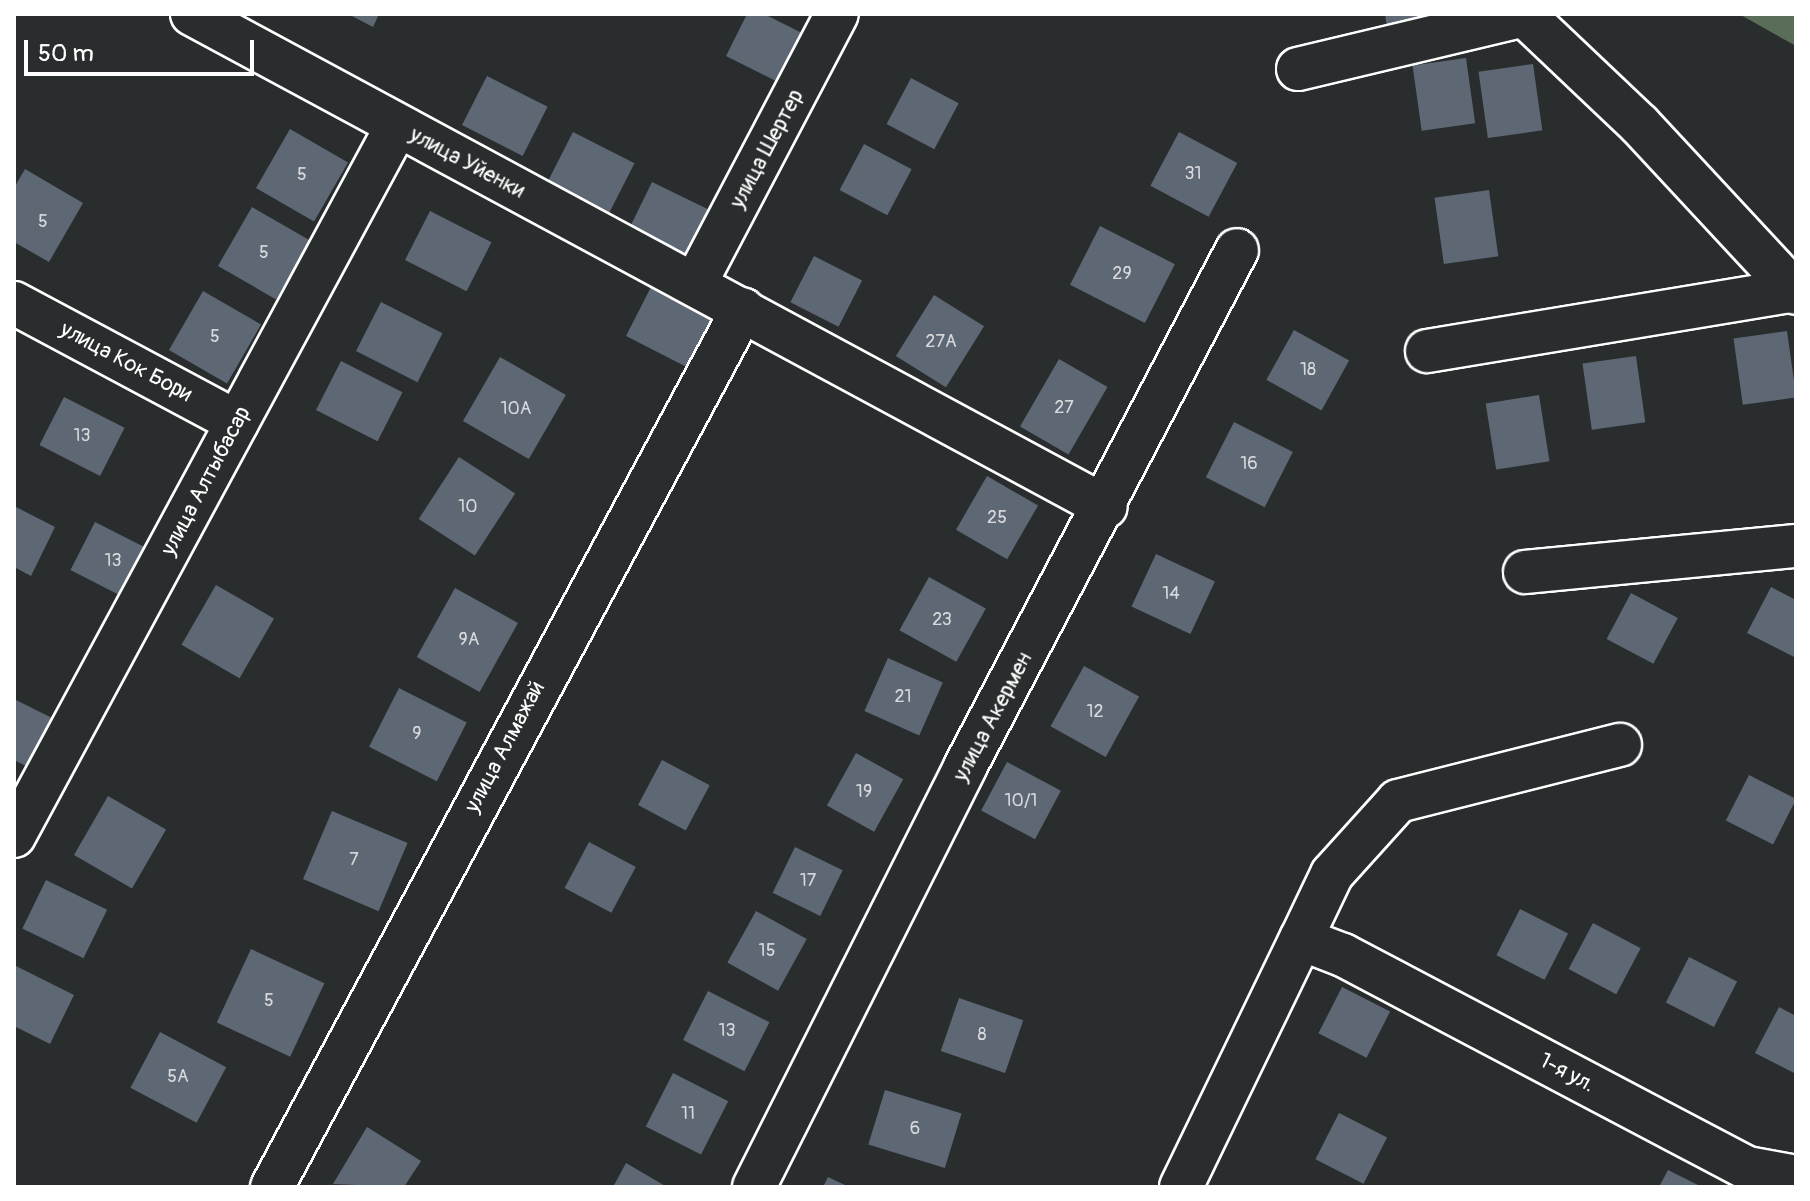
<!DOCTYPE html>
<meta charset="utf-8">
<style>
body{margin:0}
#map{position:relative;width:1810px;height:1201px;overflow:hidden;background:#2a2d2e;font-family:Pangolin,sans-serif}
div>[style]{position:absolute}
.green>*{inset:0;background:#5a6d58}
.building>*{inset:0;background:#5e6875;transform-origin:0 0}
.roads{filter:drop-shadow(2px 0 #fff) drop-shadow(-2px 0 #fff) drop-shadow(0 2px #fff) drop-shadow(0 -2px #fff)}
.minor>*{height:42px;margin:-21px;padding:0 21px;transform-origin:21px;border-radius:21px;background:#2a2d2e}
span{translate:-50% -50%;white-space:nowrap;text-align:center;line-height:1.15;-webkit-text-stroke:8px #2a2d2e;paint-order:stroke}
.number-label{font-size:18px;color:#d7d9dc}
.number-label span{-webkit-text-stroke-width:0}
.street-label{font-size:22px;color:#fff}
.frame{position:absolute;inset:0;border:16px solid #fff;pointer-events:none}
.scale{position:absolute;left:24px;top:40px;width:230px;height:36px;box-sizing:border-box;border:4px solid #fff;border-top:0;padding-left:10px;font-size:24px;line-height:28px;white-space:nowrap;color:#fff;-webkit-text-stroke:6px #2a2d2e;paint-order:stroke}
</style>
<div id="map">
<div class="green">
<i style="clip-path:polygon(1739px 14px,1796px 14px,1796px 46px)"></i>
</div>
<div class="building">
<i style="clip-path:polygon(348px 14px,379px 14px,373px 27px)"></i>
<i style="clip-path:polygon(747px 14px,764px 14px,812px 38px,788px 87px,726px 56px)"></i>
<i style="clip-path:polygon(1385px 14px,1440px 14px,1387px 28px)"></i>
<i style="left:1466px;top:58px;width:66px;height:54px;rotate:82deg"></i>
<i style="left:1533px;top:64px;width:67px;height:55px;rotate:82deg"></i>
<i style="left:487px;top:76px;width:68px;height:55px;rotate:27deg"></i>
<i style="left:911px;top:78px;width:54px;height:52px;rotate:28deg"></i>
<i style="left:290px;top:129px;width:67px;height:68px;rotate:30deg"></i>
<i style="left:573px;top:132px;width:69px;height:55px;rotate:27deg"></i>
<i style="left:1179px;top:132px;width:66px;height:61px;rotate:28deg"></i>
<i style="left:864px;top:144px;width:54px;height:52px;rotate:28deg"></i>
<i style="clip-path:polygon(25px 169px,83px 203px,49px 262px,14px 242px,14px 188px)"></i>
<i style="left:652px;top:182px;width:68px;height:54px;rotate:26deg"></i>
<i style="left:1489px;top:190px;width:67px;height:55px;rotate:82deg"></i>
<i style="left:252px;top:207px;width:67px;height:68px;rotate:30deg"></i>
<i style="left:430px;top:211px;width:69px;height:55px;rotate:27deg"></i>
<i style="left:1100px;top:226px;width:84px;height:66px;rotate:27deg"></i>
<i style="left:814px;top:256px;width:54px;height:52px;rotate:27deg"></i>
<i style="left:651px;top:287px;width:68px;height:55px;rotate:27deg"></i>
<i style="left:203px;top:291px;width:67px;height:68px;rotate:30deg"></i>
<i style="left:934px;top:295px;width:59px;height:72px;rotate:32deg"></i>
<i style="left:381px;top:302px;width:69px;height:55px;rotate:27deg"></i>
<i style="left:1294px;top:330px;width:63px;height:57px;rotate:29deg"></i>
<i style="left:1787px;top:331px;width:67px;height:54px;rotate:82deg"></i>
<i style="left:1636px;top:356px;width:67px;height:54px;rotate:82deg"></i>
<i style="left:500px;top:357px;width:76px;height:74px;rotate:30deg"></i>
<i style="left:1059px;top:359px;width:56px;height:78px;rotate:30deg"></i>
<i style="left:341px;top:361px;width:69px;height:55px;rotate:27deg"></i>
<i style="left:1539px;top:395px;width:67px;height:54px;rotate:81deg"></i>
<i style="left:64px;top:397px;width:68px;height:54px;rotate:27deg"></i>
<i style="left:1234px;top:422px;width:66px;height:62px;rotate:27deg"></i>
<i style="left:459px;top:457px;width:67px;height:74px;rotate:33deg"></i>
<i style="left:987px;top:476px;width:59px;height:62px;rotate:30deg"></i>
<i style="clip-path:polygon(14px 506px,55px 527px,31px 576px,14px 567px)"></i>
<i style="left:95px;top:522px;width:68px;height:54px;rotate:27deg"></i>
<i style="left:1156px;top:554px;width:65px;height:58px;rotate:25deg"></i>
<i style="left:929px;top:577px;width:65px;height:61px;rotate:29deg"></i>
<i style="left:216px;top:585px;width:67px;height:69px;rotate:30deg"></i>
<i style="clip-path:polygon(1771px 587px,1796px 600px,1796px 658px,1747px 633px)"></i>
<i style="left:455px;top:588px;width:72px;height:79px;rotate:29deg"></i>
<i style="left:1631px;top:593px;width:53px;height:52px;rotate:28deg"></i>
<i style="left:888px;top:658px;width:60px;height:58px;rotate:24deg"></i>
<i style="left:1084px;top:666px;width:63px;height:69px;rotate:29deg"></i>
<i style="left:399px;top:688px;width:76px;height:66px;rotate:27deg"></i>
<i style="clip-path:polygon(14px 699px,56px 720px,32px 769px,14px 760px)"></i>
<i style="left:856px;top:753px;width:54px;height:60px;rotate:29deg"></i>
<i style="left:662px;top:760px;width:54px;height:51px;rotate:28deg"></i>
<i style="left:1007px;top:762px;width:61px;height:55px;rotate:28deg"></i>
<i style="left:1749px;top:775px;width:53px;height:51px;rotate:27deg"></i>
<i style="left:108px;top:796px;width:67px;height:68px;rotate:30deg"></i>
<i style="left:332px;top:811px;width:82px;height:74px;rotate:23deg"></i>
<i style="left:589px;top:842px;width:53px;height:52px;rotate:28deg"></i>
<i style="left:795px;top:847px;width:53px;height:51px;rotate:26deg"></i>
<i style="left:46px;top:880px;width:68px;height:54px;rotate:26deg"></i>
<i style="left:1520px;top:909px;width:54px;height:52px;rotate:27deg"></i>
<i style="left:756px;top:911px;width:58px;height:59px;rotate:29deg"></i>
<i style="left:1593px;top:923px;width:54px;height:52px;rotate:28deg"></i>
<i style="left:251px;top:949px;width:81px;height:81px;rotate:25deg"></i>
<i style="left:1689px;top:957px;width:54px;height:51px;rotate:27deg"></i>
<i style="clip-path:polygon(14px 965px,74px 995px,50px 1044px,14px 1026px)"></i>
<i style="left:1342px;top:987px;width:54px;height:52px;rotate:27deg"></i>
<i style="left:708px;top:991px;width:69px;height:55px;rotate:27deg"></i>
<i style="left:959px;top:998px;width:68px;height:56px;rotate:19deg"></i>
<i style="clip-path:polygon(1779px 1007px,1796px 1016px,1796px 1074px,1755px 1053px)"></i>
<i style="left:160px;top:1032px;width:75px;height:63px;rotate:28deg"></i>
<i style="left:673px;top:1073px;width:62px;height:60px;rotate:27deg"></i>
<i style="left:885px;top:1090px;width:80px;height:57px;rotate:17deg"></i>
<i style="left:1339px;top:1113px;width:54px;height:52px;rotate:27deg"></i>
<i style="clip-path:polygon(367px 1127px,421px 1161px,404px 1187px,333px 1184px)"></i>
<i style="clip-path:polygon(626px 1163px,667px 1187px,613px 1187px)"></i>
<i style="clip-path:polygon(1668px 1170px,1702px 1187px,1659px 1187px)"></i>
<i style="clip-path:polygon(828px 1177px,849px 1187px,823px 1187px)"></i>
</div>
<div class="roads">
<div class="minor">
<i style="left:192px;top:14px;width:1038px;rotate:28.34deg"></i>
<i style="left:1523px;top:14px;width:161px;rotate:43.5deg"></i>
<i style="left:1640px;top:125px;width:229px;rotate:47.1deg"></i>
<i style="left:1298px;top:69px;width:232px;rotate:-13.4deg"></i>
<i style="left:695px;top:284px;width:305px;rotate:-62.3deg"></i>
<i style="left:14px;top:303px;width:253px;rotate:28.1deg"></i>
<i style="left:1427px;top:351px;width:374px;rotate:-9.4deg"></i>
<i style="left:1525px;top:572px;width:272px;rotate:-5.5deg"></i>
<i style="left:14px;top:836px;width:807px;rotate:-61.66deg"></i>
<i style="left:1301px;top:939px;width:72px;rotate:-64.5deg"></i>
<i style="left:1332px;top:874px;width:98px;rotate:-47.9deg"></i>
<i style="left:1398px;top:801px;width:229px;rotate:-14.2deg"></i>
<i style="left:272px;top:1187px;width:996px;rotate:-61.79deg"></i>
<i style="left:754px;top:1187px;width:470px;rotate:-63.3deg"></i>
<i style="left:965px;top:767px;width:584px;rotate:-62.25deg"></i>
<i style="left:1181px;top:1187px;width:276px;rotate:-64.2deg"></i>
<i style="left:1301px;top:939px;width:45px;rotate:20.9deg"></i>
<i style="left:1343px;top:955px;width:457px;rotate:27.8deg"></i>
<i style="left:1747px;top:1168px;width:50px;rotate:10.4deg"></i>
</div>
</div>
<div class="number-label">
<span style="left:1193px;top:174px">31</span>
<span style="left:302px;top:175px">5</span>
<span style="left:43px;top:222px">5</span>
<span style="left:264px;top:253px">5</span>
<span style="left:1122px;top:274px">29</span>
<span style="left:215px;top:337px">5</span>
<span style="left:941px;top:342px">27А</span>
<span style="left:1308px;top:370px">18</span>
<span style="left:1064px;top:408px">27</span>
<span style="left:516px;top:409px">10А</span>
<span style="left:82px;top:436px">13</span>
<span style="left:1249px;top:464px">16</span>
<span style="left:468px;top:507px">10</span>
<span style="left:997px;top:518px">25</span>
<span style="left:113px;top:561px">13</span>
<span style="left:1171px;top:594px">14</span>
<span style="left:942px;top:620px">23</span>
<span style="left:469px;top:640px">9А</span>
<span style="left:903px;top:697px">21</span>
<span style="left:1095px;top:712px">12</span>
<span style="left:417px;top:734px">9</span>
<span style="left:864px;top:792px">19</span>
<span style="left:1021px;top:801px">10/1</span>
<span style="left:354px;top:860px">7</span>
<span style="left:808px;top:881px">17</span>
<span style="left:767px;top:951px">15</span>
<span style="left:269px;top:1001px">5</span>
<span style="left:727px;top:1031px">13</span>
<span style="left:982px;top:1035px">8</span>
<span style="left:178px;top:1077px">5А</span>
<span style="left:688px;top:1114px">11</span>
<span style="left:915px;top:1129px">6</span>
</div>
<div class="street-label">
<span style="left:767px;top:149px;rotate:-62deg">улица Шертер</span>
<span style="left:467px;top:163px;rotate:28deg">улица Уйенки</span>
<span style="left:126px;top:362px;rotate:28deg">улица Кок Бори</span>
<span style="left:206px;top:481px;rotate:-62deg">улица Алтыбасар</span>
<span style="left:993px;top:717px;rotate:-62deg">улица Акермен</span>
<span style="left:505px;top:747px;rotate:-62deg">улица Алмажай</span>
<span style="left:1567px;top:1073px;rotate:28deg">1-я ул.</span>
</div>
<div class="frame"></div>
<div class="scale">50 m</div>
</div>
